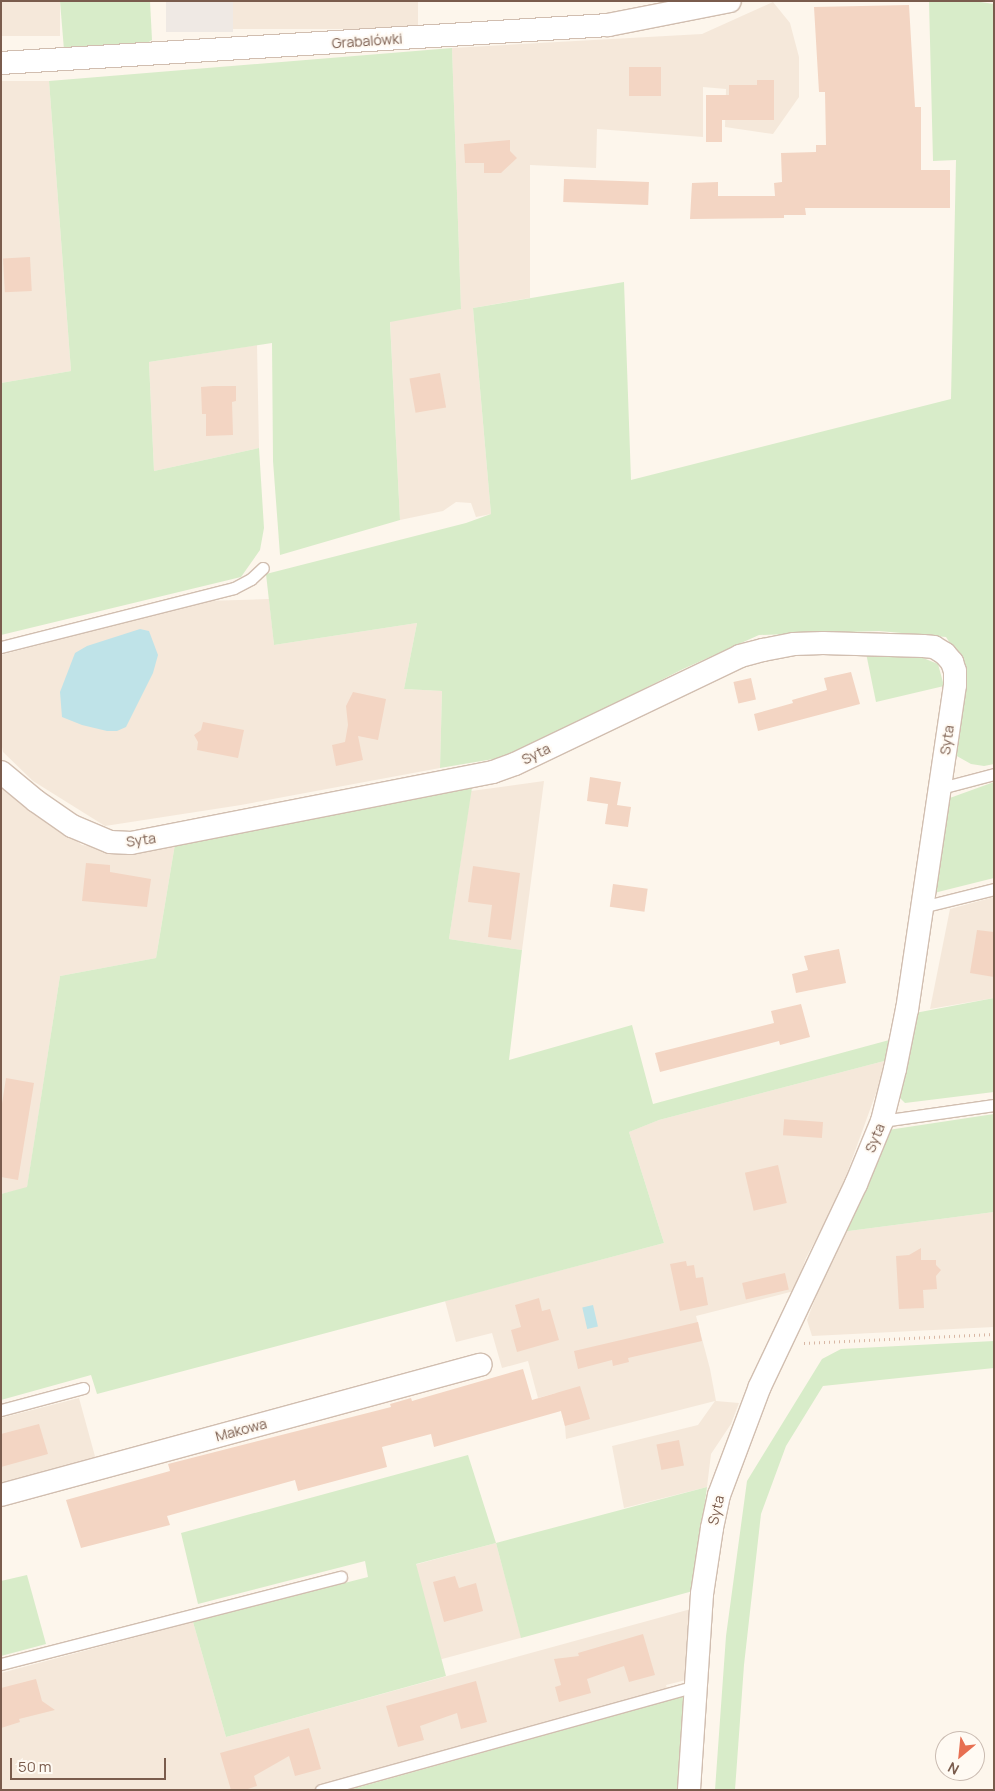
<!DOCTYPE html>
<meta charset="utf-8">
<style>
body{margin:0}
#map{position:relative;width:995px;height:1791px;overflow:hidden;background:#fdf6ec;font-family:Manrope,sans-serif}
div>[style]{position:absolute}
.residential>*{inset:0;background:#f5e8da;transform-origin:0 0}
.industrial>*{inset:0;background:#efe9e4;transform-origin:0 0}
.green>*{inset:0;background:#d8ecc9}
.water>*{inset:0;background:#bfe3e8;transform-origin:0 0}
.building>*{inset:0;background:#f3d5c3;transform-origin:0 0}
.path>*{height:3px;margin-top:-1.5px;transform-origin:0;background:repeating-linear-gradient(90deg,#d9b8a5 0 1px,transparent 0 5px)}
.roads{filter:drop-shadow(1px 0 #d1beb0) drop-shadow(-1px 0 #d1beb0) drop-shadow(0 1px #d1beb0) drop-shadow(0 -1px #d1beb0)}
.lane>*{height:11px;margin:-5.5px;padding:0 5.5px;transform-origin:5.5px;border-radius:5.5px;background:#fff}
.street>*{height:22px;margin:-11px;padding:0 11px;transform-origin:11px;border-radius:11px;background:#fff}
span{translate:-50% -50%;white-space:nowrap;text-align:center;line-height:1.15;-webkit-text-stroke:4px #fffaf3;paint-order:stroke}
.street-label{font-size:14px;color:#7a5c4d}
.frame{position:absolute;inset:0;border:2px solid #7a5c4d;pointer-events:none}
.north{position:absolute;left:935px;top:1731px;width:50px;height:50px;box-sizing:border-box;background:#fffaf3;border:1px solid #cabbb1;border-radius:50%;rotate:208deg;font-size:14px;font-weight:700;line-height:20px;text-align:center;color:#7a5c4d}
.north::after{content:'';display:block;margin:auto;width:18px;height:22px;background:#e76f51;clip-path:polygon(50% 0,100% 100%,50% 72%,0 100%)}
.scale{position:absolute;left:10px;top:1758px;width:156px;height:22px;box-sizing:border-box;border:2px solid #7a5c4d;border-top:0;padding-left:6px;font-size:15px;line-height:18px;white-space:nowrap;color:#7a5c4d;-webkit-text-stroke:4px #fffaf3;paint-order:stroke}
</style>
<div id="map">
<div class="residential">
<i style="left:1px;top:1px;width:59px;height:35px"></i>
<i style="left:233px;top:1px;width:185px;height:28px"></i>
<i style="clip-path:polygon(773px 2px,790px 23px,799px 57px,799px 97px,773px 134px,725px 127px,726px 89px,703px 87px,703px 137px,597px 129px,596px 168px,530px 165px,530px 298px,473px 308px,491px 514px,476px 517px,471px 503px,456px 502px,443px 511px,400px 520px,390px 321px,461px 309px,452px 48px,702px 34px)"></i>
<i style="clip-path:polygon(1px 81px,49px 81px,71px 371px,1px 383px)"></i>
<i style="clip-path:polygon(257px 345px,259px 448px,154px 471px,149px 362px)"></i>
<i style="clip-path:polygon(269px 599px,274px 645px,417px 623px,404px 689px,442px 691px,440px 768px,241px 805px,105px 826px,33px 781px,3px 752px,1px 742px,1px 655px,204px 601px)"></i>
<i style="clip-path:polygon(544px 781px,522px 950px,449px 939px,471px 791px)"></i>
<i style="clip-path:polygon(1px 782px,82px 845px,119px 850px,175px 844px,156px 958px,60px 976px,27px 1188px,1px 1194px)"></i>
<i style="clip-path:polygon(994px 897px,994px 998px,930px 1009px,950px 909px)"></i>
<i style="clip-path:polygon(888px 1060px,838px 1198px,806px 1258px,794px 1291px,696px 1316px,710px 1369px,716px 1401px,739px 1403px,731px 1424px,711px 1454px,707px 1487px,624px 1508px,612px 1446px,698px 1425px,715px 1401px,566px 1439px,565px 1426px,556px 1393px,538px 1398px,528px 1361px,502px 1368px,492px 1333px,456px 1342px,445px 1301px,664px 1243px,629px 1132px,659px 1120px)"></i>
<i style="clip-path:polygon(994px 1212px,994px 1327px,812px 1336px,807px 1320px,841px 1232px)"></i>
<i style="clip-path:polygon(79px 1398px,96px 1460px,1px 1486px,1px 1418px)"></i>
<i style="left:496px;top:1543px;width:98px;height:84px;rotate:75deg"></i>
<i style="clip-path:polygon(691px 1609px,686px 1680px,666px 1685px,671px 1700px,349px 1790px,1px 1790px,1px 1673px,193px 1622px,226px 1737px)"></i>
</div>
<div class="industrial">
<i style="left:166px;top:1px;width:67px;height:31px"></i>
</div>
<div class="green">
<i style="clip-path:polygon(60px 1px,150px 1px,152px 40px,141px 47px,64px 50px)"></i>
<i style="clip-path:polygon(929px 1px,974px 1px,994px 4px,994px 764px,984px 766px,971px 764px,955px 755px,965px 695px,964px 665px,946px 637px,879px 631px,759px 635px,683px 669px,511px 756px,440px 768px,442px 691px,404px 689px,417px 623px,274px 645px,266px 574px,466px 523px,491px 514px,473px 308px,624px 282px,631px 480px,951px 399px,956px 160px,933px 161px)"></i>
<i style="clip-path:polygon(452px 48px,461px 309px,390px 322px,400px 520px,280px 555px,273px 461px,272px 343px,149px 362px,154px 471px,259px 448px,264px 528px,260px 550px,241px 577px,1px 635px,1px 383px,71px 371px,49px 81px)"></i>
<i style="clip-path:polygon(866px 653px,913px 654px,938px 664px,944px 686px,876px 702px)"></i>
<i style="clip-path:polygon(473px 781px,449px 939px,522px 950px,509px 1060px,632px 1025px,653px 1104px,893px 1039px,888px 1060px,659px 1120px,629px 1132px,664px 1243px,97px 1394px,91px 1375px,1px 1400px,1px 1194px,27px 1187px,60px 976px,156px 958px,175px 844px)"></i>
<i style="clip-path:polygon(994px 782px,994px 878px,930px 894px,947px 799px)"></i>
<i style="clip-path:polygon(994px 998px,994px 1092px,905px 1103px,898px 1096px,915px 1013px)"></i>
<i style="clip-path:polygon(994px 1114px,994px 1212px,841px 1232px,888px 1130px)"></i>
<i style="clip-path:polygon(994px 1341px,994px 1368px,823px 1386px,786px 1446px,761px 1514px,744px 1665px,735px 1790px,715px 1790px,726px 1636px,747px 1481px,822px 1359px,841px 1349px)"></i>
<i style="clip-path:polygon(468px 1455px,496px 1543px,707px 1487px,693px 1591px,521px 1638px,496px 1543px,416px 1564px,446px 1676px,226px 1737px,193px 1622px,368px 1577px,365px 1561px,198px 1604px,181px 1533px)"></i>
<i style="clip-path:polygon(27px 1575px,46px 1644px,1px 1656px,1px 1581px)"></i>
<i style="clip-path:polygon(685px 1696px,678px 1790px,349px 1790px)"></i>
</div>
<div class="water">
<i style="clip-path:polygon(140px 629px,149px 631px,158px 655px,153px 673px,126px 727px,117px 731px,107px 731px,82px 725px,62px 717px,60px 692px,75px 653px,87px 646px)"></i>
<i style="left:593px;top:1305px;width:22px;height:11px;rotate:77deg"></i>
</div>
<div class="building">
<i style="clip-path:polygon(909px 5px,915px 107px,921px 107px,921px 170px,950px 170px,950px 208px,805px 208px,806px 215px,784px 215px,784px 218px,690px 219px,692px 183px,718px 182px,718px 196px,775px 196px,774px 183px,782px 182px,781px 153px,816px 152px,816px 145px,826px 145px,825px 92px,819px 92px,814px 7px)"></i>
<i style="left:629px;top:67px;width:32px;height:29px"></i>
<i style="clip-path:polygon(757px 80px,774px 80px,774px 120px,722px 120px,722px 142px,706px 142px,706px 95px,729px 95px,729px 85px,757px 85px)"></i>
<i style="clip-path:polygon(510px 140px,510px 151px,517px 158px,501px 173px,484px 173px,484px 163px,465px 163px,464px 144px)"></i>
<i style="left:564px;top:179px;width:85px;height:23px;rotate:2deg"></i>
<i style="left:30px;top:257px;width:34px;height:27px;rotate:87deg"></i>
<i style="left:440px;top:373px;width:35px;height:31px;rotate:80deg"></i>
<i style="clip-path:polygon(213px 386px,236px 386px,236px 401px,232px 402px,233px 435px,206px 436px,206px 414px,202px 414px,201px 387px)"></i>
<i style="clip-path:polygon(851px 672px,860px 704px,758px 731px,754px 714px,793px 703px,792px 700px,827px 690px,824px 678px)"></i>
<i style="left:751px;top:678px;width:22px;height:18px;rotate:77deg"></i>
<i style="clip-path:polygon(353px 692px,386px 699px,378px 740px,358px 736px,363px 760px,336px 766px,332px 745px,345px 742px,348px 725px,346px 706px)"></i>
<i style="clip-path:polygon(203px 722px,244px 730px,238px 758px,197px 750px,198px 742px,194px 735px,201px 730px)"></i>
<i style="clip-path:polygon(590px 777px,621px 782px,617px 805px,631px 807px,628px 827px,605px 824px,608px 804px,587px 801px)"></i>
<i style="clip-path:polygon(86px 863px,110px 865px,110px 872px,151px 879px,147px 907px,82px 901px)"></i>
<i style="clip-path:polygon(473px 866px,520px 873px,511px 940px,488px 937px,492px 905px,468px 902px)"></i>
<i style="left:613px;top:884px;width:35px;height:23px;rotate:8deg"></i>
<i style="clip-path:polygon(977px 930px,994px 932px,994px 977px,970px 973px)"></i>
<i style="clip-path:polygon(839px 949px,846px 983px,796px 993px,792px 974px,808px 970px,804px 956px)"></i>
<i style="clip-path:polygon(801px 1004px,810px 1037px,780px 1045px,779px 1041px,660px 1072px,655px 1053px,774px 1023px,771px 1011px)"></i>
<i style="clip-path:polygon(6px 1078px,34px 1083px,18px 1180px,1px 1177px,1px 1110px)"></i>
<i style="left:823px;top:1122px;width:16px;height:39px;rotate:94deg"></i>
<i style="left:778px;top:1165px;width:39px;height:34px;rotate:77deg"></i>
<i style="clip-path:polygon(921px 1248px,921px 1260px,936px 1260px,936px 1265px,941px 1270px,936px 1276px,937px 1289px,923px 1290px,924px 1308px,899px 1309px,896px 1256px,909px 1255px)"></i>
<i style="clip-path:polygon(686px 1261px,687px 1266px,694px 1265px,696px 1278px,703px 1277px,708px 1305px,680px 1311px,670px 1264px)"></i>
<i style="left:785px;top:1273px;width:17px;height:44px;rotate:77deg"></i>
<i style="clip-path:polygon(539px 1298px,542px 1311px,550px 1309px,559px 1340px,517px 1352px,511px 1330px,521px 1327px,515px 1305px)"></i>
<i style="clip-path:polygon(698px 1322px,702px 1341px,628px 1358px,629px 1362px,613px 1366px,612px 1360px,578px 1369px,574px 1351px)"></i>
<i style="clip-path:polygon(523px 1369px,532px 1400px,580px 1386px,590px 1419px,565px 1426px,561px 1411px,434px 1447px,431px 1434px,382px 1447px,387px 1467px,298px 1491px,295px 1480px,167px 1516px,170px 1525px,81px 1548px,66px 1500px,170px 1471px,168px 1464px,391px 1407px,390px 1404px,411px 1398px,412px 1401px)"></i>
<i style="clip-path:polygon(39px 1424px,48px 1454px,1px 1467px,1px 1434px)"></i>
<i style="left:679px;top:1440px;width:26px;height:23px;rotate:79deg"></i>
<i style="clip-path:polygon(455px 1576px,459px 1588px,476px 1583px,483px 1611px,444px 1622px,433px 1582px)"></i>
<i style="clip-path:polygon(643px 1634px,655px 1675px,629px 1682px,624px 1666px,587px 1679px,591px 1693px,559px 1702px,555px 1687px,561px 1685px,554px 1659px,579px 1656px,578px 1653px)"></i>
<i style="clip-path:polygon(36px 1679px,42px 1701px,55px 1710px,19px 1719px,20px 1722px,1px 1728px,1px 1688px)"></i>
<i style="clip-path:polygon(476px 1681px,487px 1722px,461px 1729px,457px 1713px,420px 1726px,424px 1740px,398px 1747px,386px 1706px)"></i>
<i style="clip-path:polygon(309px 1728px,321px 1769px,295px 1776px,289px 1756px,254px 1776px,257px 1786px,245px 1790px,231px 1790px,220px 1753px)"></i>
</div>
<div class="path">
<i style="left:804px;top:1343px;width:190px;rotate:-2.7deg"></i>
</div>
<div class="roads">
<div class="lane">
<i style="left:1px;top:647px;width:240px;rotate:-14.2deg"></i>
<i style="left:234px;top:588px;width:19px;rotate:-28deg"></i>
<i style="left:251px;top:579px;width:16px;rotate:-43deg"></i>
<i style="left:941px;top:788px;width:55px;rotate:-14.8deg"></i>
<i style="left:922px;top:907px;width:74px;rotate:-14deg"></i>
<i style="left:882px;top:1121px;width:113px;rotate:-8.1deg"></i>
<i style="left:1px;top:1410px;width:85px;rotate:-15deg"></i>
<i style="left:1px;top:1664px;width:351px;rotate:-14.4deg"></i>
<i style="left:321px;top:1790px;width:389px;rotate:-15.5deg"></i>
</div>
<div class="street">
<i style="left:1px;top:63px;width:608px;rotate:-3.58deg"></i>
<i style="left:608px;top:25px;width:124px;rotate:-11.1deg"></i>
<i style="left:1px;top:772px;width:45px;rotate:39.6deg"></i>
<i style="left:36px;top:801px;width:44px;rotate:34.8deg"></i>
<i style="left:72px;top:826px;width:41px;rotate:22.8deg"></i>
<i style="left:110px;top:842px;width:21px;rotate:3deg"></i>
<i style="left:131px;top:843px;width:369px;rotate:-11.1deg"></i>
<i style="left:493px;top:772px;width:23px;rotate:-20deg"></i>
<i style="left:515px;top:764px;width:250px;rotate:-25.6deg"></i>
<i style="left:740px;top:656px;width:24px;rotate:-15deg"></i>
<i style="left:763px;top:650px;width:32px;rotate:-11deg"></i>
<i style="left:794px;top:644px;width:29px;rotate:-2deg"></i>
<i style="left:823px;top:643px;width:100px;rotate:1.7deg"></i>
<i style="left:923px;top:646px;width:11px;rotate:5deg"></i>
<i style="left:934px;top:647px;width:13px;rotate:32deg"></i>
<i style="left:945px;top:654px;width:11px;rotate:49deg"></i>
<i style="left:952px;top:662px;width:9px;rotate:72deg"></i>
<i style="left:955px;top:671px;width:14px;rotate:90deg"></i>
<i style="left:955px;top:685px;width:328px;rotate:98.4deg"></i>
<i style="left:907px;top:1009px;width:61px;rotate:101.3deg"></i>
<i style="left:895px;top:1069px;width:54px;rotate:104deg"></i>
<i style="left:882px;top:1121px;width:68px;rotate:112.4deg"></i>
<i style="left:856px;top:1184px;width:224px;rotate:115.4deg"></i>
<i style="left:760px;top:1386px;width:116px;rotate:110.6deg"></i>
<i style="left:719px;top:1495px;width:34px;rotate:102deg"></i>
<i style="left:712px;top:1528px;width:67px;rotate:98.6deg"></i>
<i style="left:702px;top:1594px;width:196px;rotate:93.8deg"></i>
<i style="left:1px;top:1495px;width:497px;rotate:-15.2deg"></i>
</div>
</div>
<div class="street-label">
<span style="left:367px;top:41px;rotate:-4deg">Grabalówki</span>
<span style="left:947px;top:740px;rotate:-82deg">Syta</span>
<span style="left:536px;top:754px;rotate:-26deg">Syta</span>
<span style="left:141px;top:840px;rotate:-8deg">Syta</span>
<span style="left:875px;top:1138px;rotate:-68deg">Syta</span>
<span style="left:241px;top:1430px;rotate:-15deg">Makowa</span>
<span style="left:716px;top:1510px;rotate:-77deg">Syta</span>
</div>
<div class="frame"></div>
<div class="north">N</div>
<div class="scale">50 m</div>
</div>
